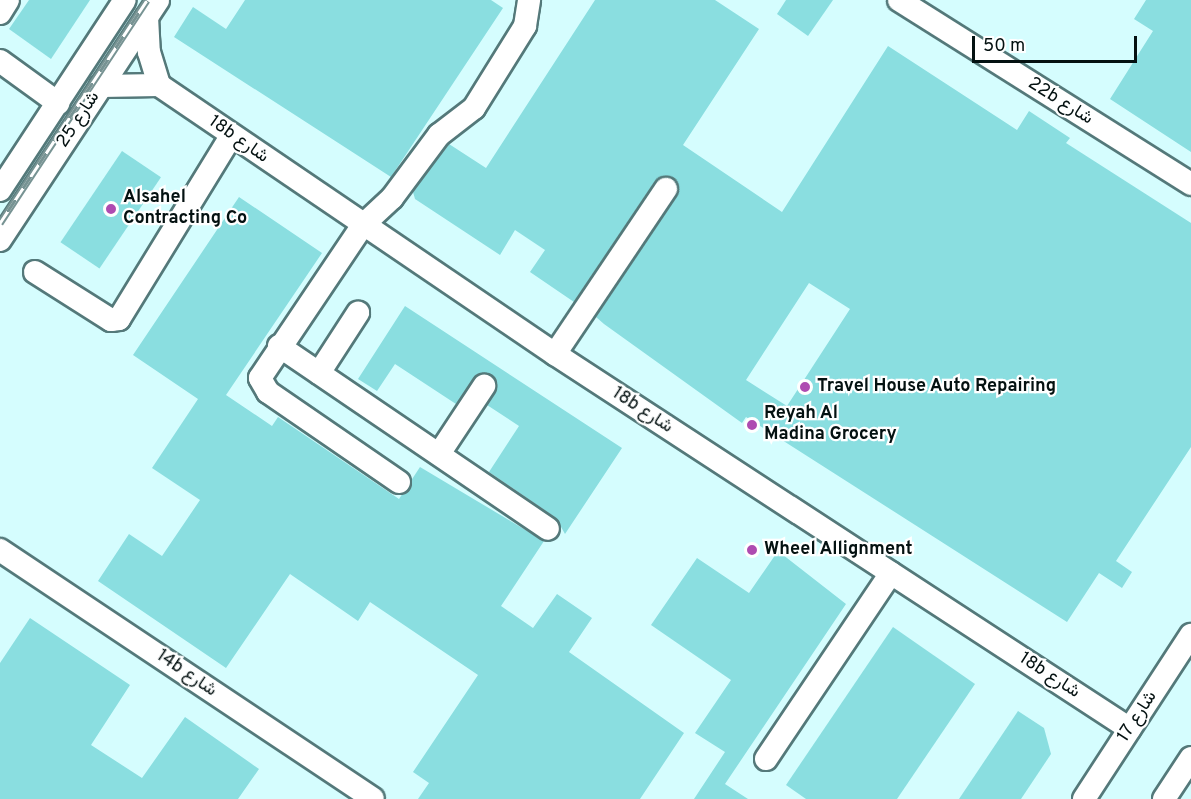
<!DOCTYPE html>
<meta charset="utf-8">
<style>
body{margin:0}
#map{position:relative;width:1191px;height:799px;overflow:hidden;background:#d5fdfe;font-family:Overpass,Vazirmatn,sans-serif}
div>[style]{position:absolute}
.building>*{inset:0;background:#8adee0;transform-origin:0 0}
.roads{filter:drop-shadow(2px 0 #54797a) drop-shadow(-2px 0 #54797a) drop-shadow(0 2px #54797a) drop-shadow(0 -2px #54797a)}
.minor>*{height:22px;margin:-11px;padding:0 11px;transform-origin:11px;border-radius:11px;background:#fff}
.rail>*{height:7px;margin-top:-3.5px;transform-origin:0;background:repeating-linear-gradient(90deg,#fff 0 14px,#779393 0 28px);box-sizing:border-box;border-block:2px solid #779393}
.dots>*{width:16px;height:16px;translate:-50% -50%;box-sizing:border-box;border:3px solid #fff;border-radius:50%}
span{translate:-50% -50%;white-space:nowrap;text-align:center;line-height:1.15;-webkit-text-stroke:4.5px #fff;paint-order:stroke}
.street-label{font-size:18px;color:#041111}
.poi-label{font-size:18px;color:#041111;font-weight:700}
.left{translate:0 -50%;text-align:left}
.scale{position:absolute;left:972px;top:36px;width:165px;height:27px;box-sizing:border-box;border:3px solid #041111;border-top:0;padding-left:8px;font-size:18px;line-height:21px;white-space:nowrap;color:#041111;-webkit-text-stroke:4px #fff;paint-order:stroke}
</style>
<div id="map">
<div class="building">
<i style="clip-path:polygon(29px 0,90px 0,51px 59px,9px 29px)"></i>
<i style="clip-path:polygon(245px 0,491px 0,503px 8px,391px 177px,174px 37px,193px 7px,226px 29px)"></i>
<i style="clip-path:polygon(evenodd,595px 0,715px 0,759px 29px,683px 145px,782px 212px,888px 46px,1017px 130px,1029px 111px,1070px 138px,1066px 143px,1191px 223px,1191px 447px,1116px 561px,1132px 572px,1122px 588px,1099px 573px,1067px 622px,746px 417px,742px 423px,604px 324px,596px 317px,677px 196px,673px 178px,655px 181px,574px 302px,530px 272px,545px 250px,515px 230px,500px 255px,415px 199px,413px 192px,449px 144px,486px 168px,595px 0,809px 283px,850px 309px,787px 406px,746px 380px,809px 283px)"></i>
<i style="clip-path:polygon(786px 0,833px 0,808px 36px,777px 14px)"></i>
<i style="clip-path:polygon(1146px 0,1191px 0,1191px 152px,1110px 99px,1153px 31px,1134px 19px)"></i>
<i style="left:122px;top:151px;width:47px;height:110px;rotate:34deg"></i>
<i style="clip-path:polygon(239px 197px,322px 253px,226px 395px,272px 426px,278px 417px,399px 499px,420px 467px,544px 541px,501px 606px,533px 628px,557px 594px,592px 618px,569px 652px,684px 733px,640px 799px,418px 799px,429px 783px,413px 772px,478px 675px,370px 602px,358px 621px,290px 574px,226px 668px,98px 581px,129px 534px,162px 556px,200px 500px,152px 468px,198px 399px,133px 355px)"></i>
<i style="clip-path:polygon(405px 306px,622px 448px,565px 534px,556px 518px,489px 472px,519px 426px,487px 405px,497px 387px,492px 375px,477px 374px,456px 404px,395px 364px,377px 391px,358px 379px)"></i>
<i style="clip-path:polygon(778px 551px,846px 604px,725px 784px,748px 799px,694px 799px,725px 752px,695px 733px,731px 680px,651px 625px,697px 558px,749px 593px)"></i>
<i style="clip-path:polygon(30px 618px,130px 685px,91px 745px,142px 778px,185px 717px,259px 769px,238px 799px,0 799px,0 663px)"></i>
<i style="clip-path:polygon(893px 627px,975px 684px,897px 799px,806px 799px,786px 785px)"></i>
<i style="clip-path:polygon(1018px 711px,1044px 728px,1051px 754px,1021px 799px,959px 799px)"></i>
</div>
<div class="roads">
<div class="minor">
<i style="left:899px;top:0;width:345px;rotate:32.2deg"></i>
<i style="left:0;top:13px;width:15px;rotate:-58deg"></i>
<i style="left:147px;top:17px;width:35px;rotate:87deg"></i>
<i style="left:149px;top:52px;width:34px;rotate:73deg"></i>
<i style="left:0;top:61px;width:72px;rotate:35.9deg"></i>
<i style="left:101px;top:86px;width:58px;rotate:-1deg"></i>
<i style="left:159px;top:85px;width:479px;rotate:34.2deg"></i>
<i style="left:555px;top:354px;width:686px;rotate:33.11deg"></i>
<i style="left:0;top:190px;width:227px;rotate:-56.7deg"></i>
<i style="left:0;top:240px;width:287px;rotate:-56.6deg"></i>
<i style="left:35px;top:272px;width:90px;rotate:32.3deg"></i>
<i style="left:111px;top:320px;width:8px;rotate:-7deg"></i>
<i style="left:119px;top:319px;width:215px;rotate:-58.5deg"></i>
<i style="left:279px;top:346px;width:325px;rotate:34.2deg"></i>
<i style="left:555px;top:354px;width:199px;rotate:-56.1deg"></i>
<i style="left:319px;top:373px;width:72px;rotate:-57deg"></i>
<i style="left:439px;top:454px;width:82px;rotate:-56.5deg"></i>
<i style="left:399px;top:482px;width:159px;rotate:-145.5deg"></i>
<i style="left:268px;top:392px;width:16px;rotate:-120deg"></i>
<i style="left:260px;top:378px;width:184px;rotate:-56.1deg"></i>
<i style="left:363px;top:225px;width:40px;rotate:-43deg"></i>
<i style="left:392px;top:198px;width:79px;rotate:-53.3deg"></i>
<i style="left:439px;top:135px;width:44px;rotate:-37.6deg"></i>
<i style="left:474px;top:108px;width:97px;rotate:-58.1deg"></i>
<i style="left:525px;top:26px;width:26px;rotate:-81deg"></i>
<i style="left:0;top:550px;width:448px;rotate:33.7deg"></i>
<i style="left:766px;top:759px;width:224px;rotate:-56.1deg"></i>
<i style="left:1084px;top:799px;width:196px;rotate:-56.9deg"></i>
<i style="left:1164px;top:799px;width:49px;rotate:-56.6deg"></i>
</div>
</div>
<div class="rail">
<i style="left:0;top:223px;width:267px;rotate:-56.6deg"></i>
</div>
<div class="dots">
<i style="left:111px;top:209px;background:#ae4bb1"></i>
<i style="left:805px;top:387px;background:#ae4bb1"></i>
<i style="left:752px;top:425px;background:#ae4bb1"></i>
<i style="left:752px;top:550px;background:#ae4bb1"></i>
</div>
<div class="street-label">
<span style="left:1060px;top:102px;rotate:32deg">22b شارع</span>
<span style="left:79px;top:120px;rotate:-57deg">شارع 25</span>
<span style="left:238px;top:140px;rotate:35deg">18b شارع</span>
<span style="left:642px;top:411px;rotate:33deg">18b شارع</span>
<span style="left:186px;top:674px;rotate:34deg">14b شارع</span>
<span style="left:1049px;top:676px;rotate:33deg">18b شارع</span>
<span style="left:1138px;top:717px;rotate:-57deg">شارع 17</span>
</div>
<div class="poi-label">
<span class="left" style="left:123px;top:209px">Alsahel<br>Contracting Co</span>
<span class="left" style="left:817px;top:387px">Travel House Auto Repairing</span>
<span class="left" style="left:764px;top:425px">Reyah Al<br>Madina Grocery</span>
<span class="left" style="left:764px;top:550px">Wheel Allignment</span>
</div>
<div class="scale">50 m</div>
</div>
